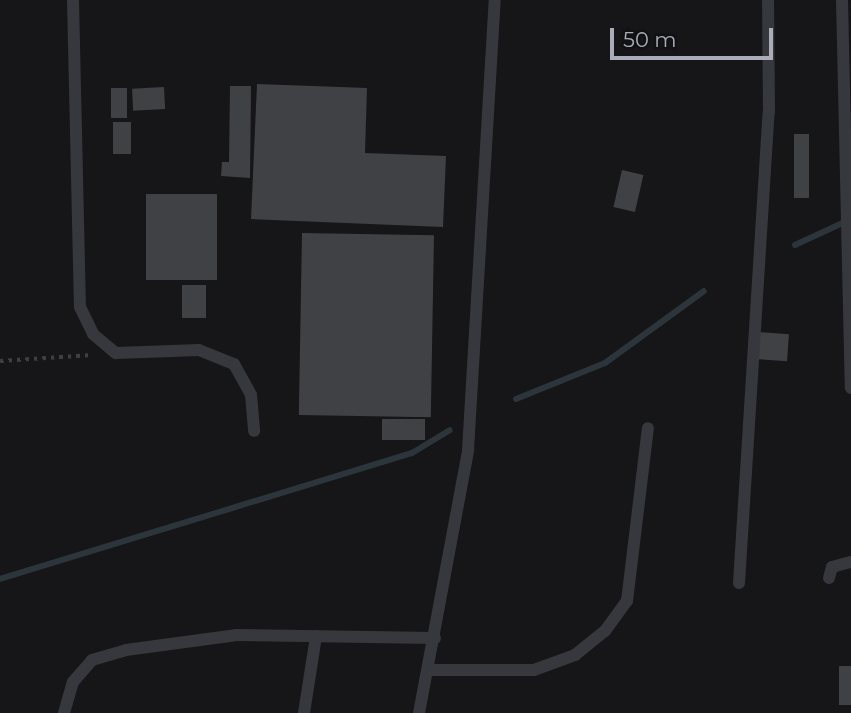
<!DOCTYPE html>
<style>
body{margin:0}
#map{position:relative;width:851px;height:713px;overflow:hidden;background:#161618;font-family:Montserrat,sans-serif}
div>[style]{position:absolute}
.stream>*{height:6px;margin:-3px;padding:0 3px;transform-origin:3px;border-radius:3px;background:#2c353c}
.building>*{inset:0;background:#404145;transform-origin:0 0}
.path>*{height:3.5px;margin-top:-1.75px;transform-origin:0;background:repeating-linear-gradient(90deg,#3d3f44 0 3.5px,transparent 0 8.5px)}
.lane>*{height:12px;margin:-6px;padding:0 6px;transform-origin:6px;border-radius:6px;background:#37383d}
span{translate:-50% -50%;white-space:nowrap;text-align:center;line-height:1.15;-webkit-text-stroke:5px #111113;paint-order:stroke}
.scale{position:absolute;left:610px;top:28px;width:163px;height:32px;box-sizing:border-box;border:4px solid #a8adb8;border-top:0;padding-left:9px;font-size:21px;line-height:24px;white-space:nowrap;color:#a8adb8;-webkit-text-stroke:5px #111113;paint-order:stroke}
</style>
<div id="map">
<div class="stream">
<i style="left:795px;top:245px;width:57px;rotate:-24.8deg"></i>
<i style="left:516px;top:399px;width:96px;rotate:-22deg"></i>
<i style="left:605px;top:363px;width:122px;rotate:-36deg"></i>
<i style="left:0;top:579px;width:431px;rotate:-17deg"></i>
<i style="left:412px;top:453px;width:44px;rotate:-31.2deg"></i>
</div>
<div class="building">
<i style="clip-path:polygon(257px 84px,367px 88px,365px 153px,446px 156px,443px 227px,251px 219px)"></i>
<i style="clip-path:polygon(230px 86px,251px 86px,250px 178px,221px 176px,222px 162px,229px 162px)"></i>
<i style="left:164px;top:87px;width:22px;height:32px;rotate:87deg"></i>
<i style="left:111px;top:88px;width:16px;height:30px"></i>
<i style="left:113px;top:122px;width:18px;height:32px"></i>
<i style="left:794px;top:134px;width:15px;height:64px"></i>
<i style="left:622px;top:170px;width:22px;height:38px;rotate:13deg"></i>
<i style="left:146px;top:194px;width:71px;height:86px"></i>
<i style="left:302px;top:233px;width:132px;height:182px;rotate:1deg"></i>
<i style="left:182px;top:285px;width:24px;height:33px"></i>
<i style="left:757px;top:332px;width:32px;height:27px;rotate:4deg"></i>
<i style="left:382px;top:419px;width:43px;height:21px"></i>
<i style="left:839px;top:666px;width:12px;height:39px"></i>
</div>
<div class="path">
<i style="left:0;top:361px;width:92px;rotate:-3.7deg"></i>
</div>
<div class="lane">
<i style="left:73px;top:0;width:307px;rotate:88.7deg"></i>
<i style="left:80px;top:307px;width:30px;rotate:64deg"></i>
<i style="left:93px;top:334px;width:30px;rotate:40deg"></i>
<i style="left:116px;top:353px;width:83px;rotate:-2.1deg"></i>
<i style="left:199px;top:350px;width:38px;rotate:22deg"></i>
<i style="left:234px;top:364px;width:35px;rotate:61deg"></i>
<i style="left:251px;top:395px;width:36px;rotate:85deg"></i>
<i style="left:842px;top:0;width:388px;rotate:88.7deg"></i>
<i style="left:829px;top:578px;width:11px;rotate:-75deg"></i>
<i style="left:832px;top:567px;width:20px;rotate:-15deg"></i>
<i style="left:739px;top:583px;width:472px;rotate:-86.4deg"></i>
<i style="left:769px;top:112px;width:112px;rotate:-90.5deg"></i>
<i style="left:428px;top:670px;width:106px"></i>
<i style="left:534px;top:670px;width:44px;rotate:-20.1deg"></i>
<i style="left:575px;top:655px;width:38px;rotate:-39deg"></i>
<i style="left:605px;top:631px;width:37px;rotate:-54deg"></i>
<i style="left:627px;top:601px;width:174px;rotate:-83.1deg"></i>
<i style="left:64px;top:713px;width:32px;rotate:-74deg"></i>
<i style="left:73px;top:682px;width:29px;rotate:-49deg"></i>
<i style="left:92px;top:660px;width:35px;rotate:-16deg"></i>
<i style="left:126px;top:650px;width:112px;rotate:-7.7deg"></i>
<i style="left:237px;top:635px;width:198px;rotate:0.9deg"></i>
<i style="left:304px;top:713px;width:78px;rotate:-81.1deg"></i>
<i style="left:419px;top:713px;width:268px;rotate:-79.4deg"></i>
<i style="left:468px;top:450px;width:451px;rotate:-86.6deg"></i>
</div>
<div class="scale">50 m</div>
</div>
